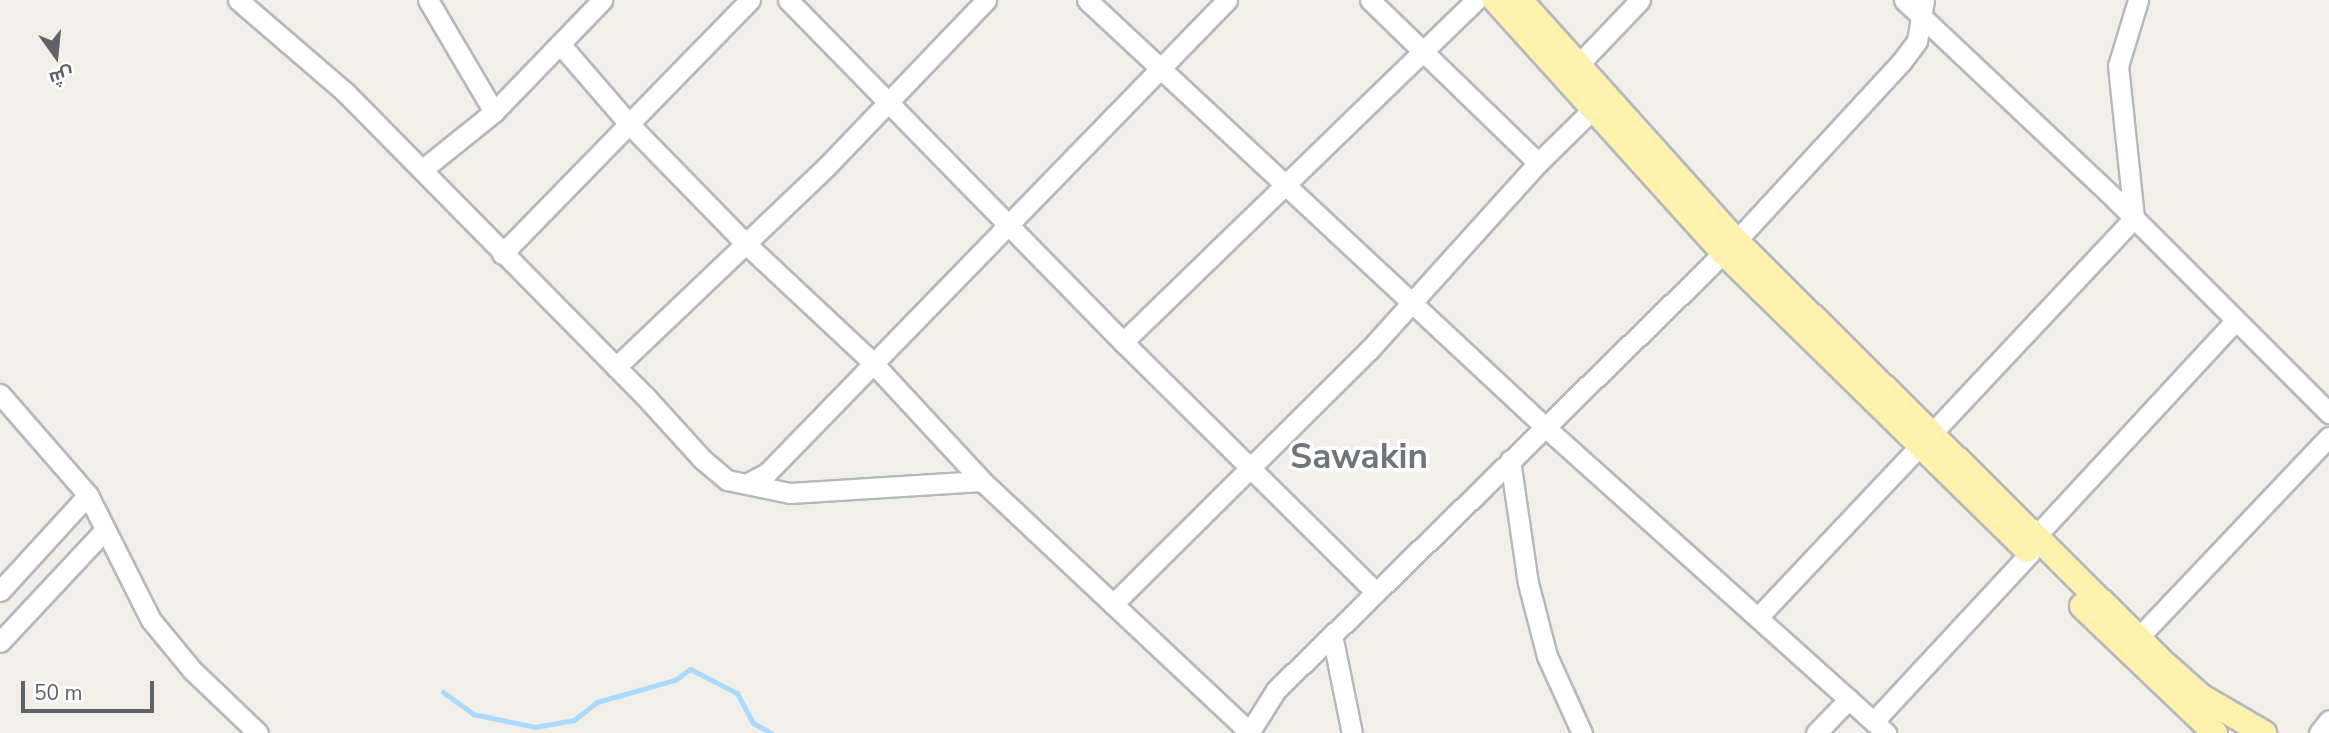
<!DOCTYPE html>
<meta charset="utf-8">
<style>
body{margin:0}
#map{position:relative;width:2329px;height:733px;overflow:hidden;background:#f1efe8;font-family:"Nunito Sans",Cairo,sans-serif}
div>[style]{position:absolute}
.stream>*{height:5px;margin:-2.5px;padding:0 2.5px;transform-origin:2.5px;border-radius:2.5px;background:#aadaff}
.roads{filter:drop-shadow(2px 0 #b5b8bc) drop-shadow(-2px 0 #b5b8bc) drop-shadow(0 2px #b5b8bc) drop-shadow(0 -2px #b5b8bc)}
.minor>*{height:19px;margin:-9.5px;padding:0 9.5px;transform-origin:9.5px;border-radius:9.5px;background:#fff}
.major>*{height:24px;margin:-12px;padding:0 12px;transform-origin:12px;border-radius:12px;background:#fff2af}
span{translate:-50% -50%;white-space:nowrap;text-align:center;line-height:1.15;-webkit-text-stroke:7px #fff;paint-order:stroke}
.town-label{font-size:35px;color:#70757a;font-weight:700}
.north{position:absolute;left:21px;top:21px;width:70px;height:70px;-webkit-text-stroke:5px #fff;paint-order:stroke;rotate:165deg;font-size:19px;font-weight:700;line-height:28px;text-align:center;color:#5f6368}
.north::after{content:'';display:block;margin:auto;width:24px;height:32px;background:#5f6368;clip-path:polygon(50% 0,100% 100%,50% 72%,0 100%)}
.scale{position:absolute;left:21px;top:681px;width:133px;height:32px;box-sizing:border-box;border:4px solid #5f6368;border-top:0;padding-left:9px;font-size:21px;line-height:24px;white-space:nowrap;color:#5f6368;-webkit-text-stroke:5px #fff;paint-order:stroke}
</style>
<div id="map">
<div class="stream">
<i style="left:443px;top:692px;width:37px;rotate:36deg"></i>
<i style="left:473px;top:714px;width:63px;rotate:11.8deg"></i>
<i style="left:535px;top:727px;width:40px;rotate:-10deg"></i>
<i style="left:574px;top:720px;width:29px;rotate:-38deg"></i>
<i style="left:597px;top:702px;width:81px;rotate:-15.8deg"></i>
<i style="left:675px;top:680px;width:19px;rotate:-36deg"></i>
<i style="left:690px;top:669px;width:53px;rotate:27.1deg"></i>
<i style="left:737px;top:693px;width:34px;rotate:62deg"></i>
<i style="left:753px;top:723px;width:21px;rotate:29deg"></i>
</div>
<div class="roads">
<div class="minor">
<i style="left:238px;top:0;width:141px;rotate:40.7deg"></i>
<i style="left:345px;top:92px;width:426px;rotate:45.4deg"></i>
<i style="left:644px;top:395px;width:86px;rotate:47.8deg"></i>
<i style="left:702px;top:459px;width:33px;rotate:40deg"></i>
<i style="left:727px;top:480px;width:64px;rotate:11.7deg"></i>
<i style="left:790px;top:493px;width:192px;rotate:-3.6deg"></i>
<i style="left:428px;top:0;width:130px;rotate:59.5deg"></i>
<i style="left:788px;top:0;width:479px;rotate:45.6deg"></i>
<i style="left:1123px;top:342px;width:356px;rotate:44.7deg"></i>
<i style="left:1087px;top:0;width:625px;rotate:42.99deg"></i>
<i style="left:1544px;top:426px;width:460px;rotate:41.9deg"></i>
<i style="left:1370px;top:0;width:234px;rotate:44.1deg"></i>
<i style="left:1904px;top:0;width:290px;rotate:43.3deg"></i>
<i style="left:2115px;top:199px;width:303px;rotate:45deg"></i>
<i style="left:560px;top:44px;width:106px;rotate:49.2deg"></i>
<i style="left:629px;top:124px;width:165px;rotate:45.7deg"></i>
<i style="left:744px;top:242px;width:174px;rotate:43.1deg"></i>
<i style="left:871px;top:361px;width:163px;rotate:47.2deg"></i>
<i style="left:982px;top:481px;width:366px;rotate:43.2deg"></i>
<i style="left:1577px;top:66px;width:91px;rotate:-46.3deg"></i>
<i style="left:423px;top:169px;width:91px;rotate:-38.8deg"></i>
<i style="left:494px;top:112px;width:156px;rotate:-46deg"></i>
<i style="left:502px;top:254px;width:355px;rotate:-45.7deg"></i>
<i style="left:1123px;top:342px;width:492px;rotate:-44.1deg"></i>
<i style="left:616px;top:367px;width:291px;rotate:-43.6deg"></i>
<i style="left:827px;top:166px;width:230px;rotate:-46.2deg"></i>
<i style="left:0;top:394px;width:134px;rotate:48.9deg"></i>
<i style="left:88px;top:495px;width:140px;rotate:63.3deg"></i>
<i style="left:151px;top:620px;width:65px;rotate:50.6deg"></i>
<i style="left:192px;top:670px;width:91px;rotate:43.7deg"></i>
<i style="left:1933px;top:432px;width:294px;rotate:-46.8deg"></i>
<i style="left:2134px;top:218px;width:153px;rotate:-96deg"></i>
<i style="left:2118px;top:66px;width:69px;rotate:-73.1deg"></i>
<i style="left:1510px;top:460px;width:124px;rotate:81.7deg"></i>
<i style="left:1528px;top:583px;width:75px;rotate:75.4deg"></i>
<i style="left:1547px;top:656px;width:85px;rotate:65.6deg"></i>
<i style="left:750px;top:482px;width:19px;rotate:-28deg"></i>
<i style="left:767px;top:473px;width:660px;rotate:-45.8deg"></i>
<i style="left:2036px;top:536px;width:293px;rotate:-47.2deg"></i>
<i style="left:0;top:591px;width:130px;rotate:-47.5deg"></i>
<i style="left:1113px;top:604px;width:361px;rotate:-44.8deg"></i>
<i style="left:1369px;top:350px;width:252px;rotate:-47.9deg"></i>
<i style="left:1538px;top:163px;width:76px;rotate:-44.5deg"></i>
<i style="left:1758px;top:617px;width:234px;rotate:-46.6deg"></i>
<i style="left:1332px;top:635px;width:100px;rotate:78.5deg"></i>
<i style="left:2138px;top:638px;width:277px;rotate:-46.5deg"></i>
<i style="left:0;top:642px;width:152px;rotate:-46.9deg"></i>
<i style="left:1874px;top:721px;width:229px;rotate:-47.1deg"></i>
<i style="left:1249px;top:733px;width:51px;rotate:-57.9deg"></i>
<i style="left:1276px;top:690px;width:643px;rotate:-44.31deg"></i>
<i style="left:1736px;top:241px;width:245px;rotate:-47.3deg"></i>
<i style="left:1902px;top:61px;width:25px;rotate:-53deg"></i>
<i style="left:1917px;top:41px;width:42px;rotate:-80.3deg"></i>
<i style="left:1816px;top:733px;width:47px;rotate:-45.9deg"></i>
<i style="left:2319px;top:733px;width:16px;rotate:-52deg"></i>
</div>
<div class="major">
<i style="left:1495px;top:0;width:341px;rotate:47.9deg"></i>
<i style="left:1724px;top:253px;width:424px;rotate:44.4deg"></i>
<i style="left:1520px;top:0;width:324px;rotate:48.1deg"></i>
<i style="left:1736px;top:241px;width:604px;rotate:44.6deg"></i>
<i style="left:2166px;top:665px;width:48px;rotate:41.6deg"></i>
<i style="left:2202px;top:697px;width:72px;rotate:30.1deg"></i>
<i style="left:2082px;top:606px;width:184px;rotate:43.7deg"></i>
</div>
</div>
<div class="town-label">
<span style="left:1359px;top:457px">Sawakin</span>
</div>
<div class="north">ش</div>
<div class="scale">50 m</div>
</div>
